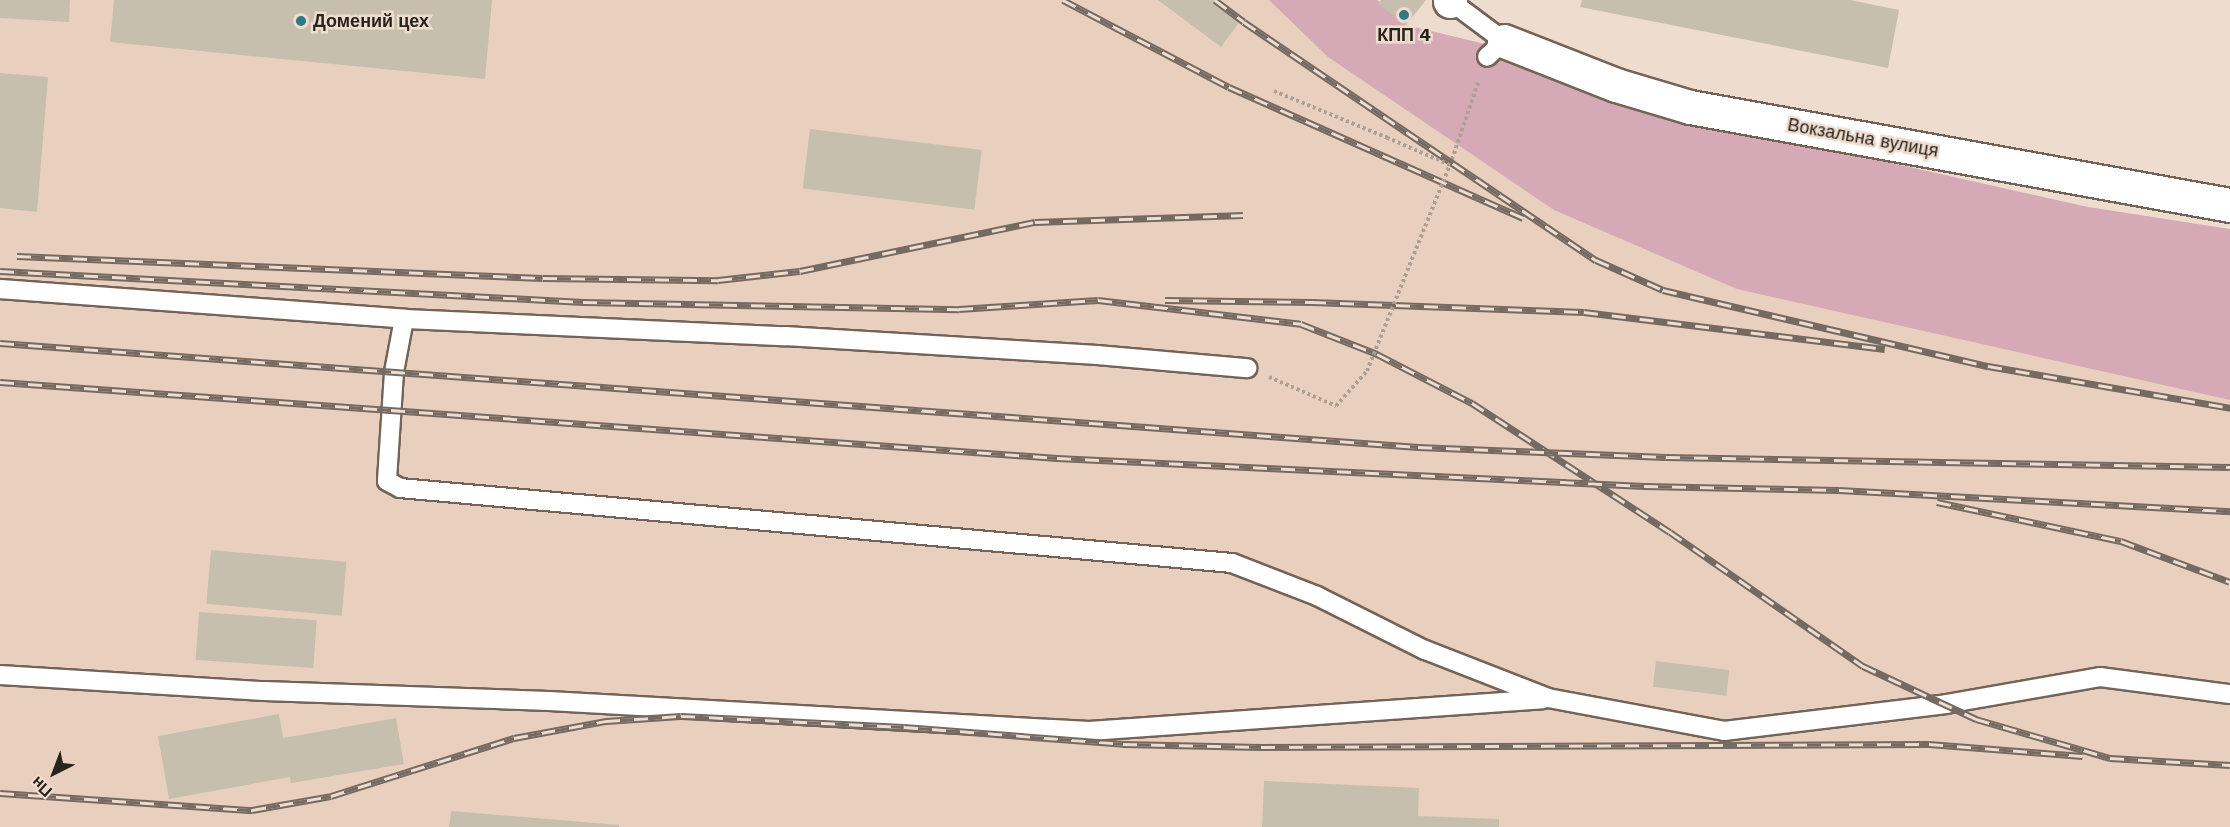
<!DOCTYPE html>
<meta charset="utf-8">
<style>
body{margin:0}
#map{position:relative;width:2230px;height:827px;overflow:hidden;background:#eedccf;font-family:"Work Sans",sans-serif}
div>[style]{position:absolute}
.built>*{inset:0;background:#e9d0be}
.green>*{inset:0;background:#d5a9b6}
.building>*{inset:0;background:#c7bfad;transform-origin:0 0}
.path>*{height:4px;margin-top:-2px;transform-origin:0;background:repeating-linear-gradient(90deg,#ad9f94 0 3px,transparent 0 6px)}
.roads{filter:drop-shadow(2px 0 #736358) drop-shadow(-2px 0 #736358) drop-shadow(0 2px #736358) drop-shadow(0 -2px #736358)}
.service>*{height:18px;margin:-9px;padding:0 9px;transform-origin:9px;border-radius:9px;background:#fff}
.minor>*{height:33px;margin:-16.5px;padding:0 16.5px;transform-origin:16.5px;border-radius:16.5px;background:#fff}
.rail>*{height:7px;margin-top:-3.5px;transform-origin:0;background:repeating-linear-gradient(90deg,#eedccf 0 14px,#756a62 0 28px);box-sizing:border-box;border-block:2px solid #756a62}
.path-bridge>*{height:4px;margin-top:-2px;transform-origin:0;background:repeating-linear-gradient(90deg,#ad9f94 0 3px,transparent 0 6px)}
.dots>*{width:16px;height:16px;translate:-50% -50%;box-sizing:border-box;border:3px solid #eedccf;border-radius:50%}
span{translate:-50% -50%;white-space:nowrap;text-align:center;line-height:1.15;-webkit-text-stroke:5px #eedccf;paint-order:stroke}
.poi-label{font-size:18px;color:#29231e;font-weight:700}
.left{translate:0 -50%;text-align:left}
.street-label{font-size:18px;color:#29231e}
.north{position:absolute;left:24px;top:743px;width:60px;height:60px;-webkit-text-stroke:4px #eedccf;paint-order:stroke;rotate:222deg;font-size:16px;font-weight:700;line-height:24px;text-align:center;color:#29231e}
.north::after{content:'';display:block;margin:auto;width:21px;height:27px;background:#29231e;clip-path:polygon(50% 0,100% 100%,50% 72%,0 100%)}
</style>
<div id="map">
<div class="built">
<i style="clip-path:polygon(0 0,1365px 0,1467px 71px,2230px 280px,2230px 827px,0 827px)"></i>
</div>
<div class="green">
<i style="clip-path:polygon(1269px 0,1377px 0,1406px 25px,1485px 44px,1628px 104px,2088px 207px,2230px 229px,2230px 400px,1737px 289px,1554px 210px,1328px 57px)"></i>
</div>
<div class="building">
<i style="clip-path:polygon(0 0,70px 0,69px 22px,0 18px)"></i>
<i style="clip-path:polygon(114px 0,492px 0,485px 79px,110px 42px)"></i>
<i style="clip-path:polygon(1158px 0,1213px 0,1240px 21px,1221px 47px)"></i>
<i style="clip-path:polygon(1381px 0,1426px 0,1406px 25px,1378px 4px)"></i>
<i style="clip-path:polygon(1582px 0,1850px 0,1899px 10px,1888px 68px,1580px 7px)"></i>
<i style="clip-path:polygon(0 73px,48px 77px,37px 212px,0 208px)"></i>
<i style="left:810px;top:129px;width:173px;height:60px;rotate:7deg"></i>
<i style="left:211px;top:550px;width:136px;height:54px;rotate:5deg"></i>
<i style="left:199px;top:612px;width:118px;height:48px;rotate:4deg"></i>
<i style="left:1656px;top:661px;width:74px;height:26px;rotate:7deg"></i>
<i style="clip-path:polygon(279px 714px,283px 738px,396px 718px,404px 764px,291px 783px,290px 777px,169px 799px,158px 736px)"></i>
<i style="clip-path:polygon(1264px 781px,1419px 788px,1418px 816px,1499px 819px,1499px 827px,1262px 827px)"></i>
<i style="clip-path:polygon(451px 811px,619px 825px,619px 827px,449px 827px)"></i>
</div>
<div class="path">
<i style="left:1274px;top:91px;width:123px;rotate:22.4deg"></i>
<i style="left:1450px;top:165px;width:90px;rotate:-71.2deg"></i>
<i style="left:1269px;top:377px;width:73px;rotate:23.4deg"></i>
<i style="left:1336px;top:406px;width:47px;rotate:-48.5deg"></i>
</div>
<div class="roads">
<div class="service">
<i style="left:1449px;top:0;width:69px;rotate:36.7deg"></i>
<i style="left:1504px;top:41px;width:23px;rotate:137deg"></i>
<i style="left:0;top:289px;width:405px;rotate:4.2deg"></i>
<i style="left:404px;top:319px;width:54px;rotate:100.7deg"></i>
<i style="left:394px;top:372px;width:109px;rotate:93.7deg"></i>
<i style="left:387px;top:481px;width:15px;rotate:28deg"></i>
<i style="left:400px;top:488px;width:835px;rotate:5.15deg"></i>
<i style="left:1232px;top:563px;width:91px;rotate:21.2deg"></i>
<i style="left:1317px;top:596px;width:121px;rotate:26.6deg"></i>
<i style="left:1425px;top:650px;width:132px;rotate:21.3deg"></i>
<i style="left:1548px;top:698px;width:179px;rotate:10.6deg"></i>
<i style="left:1724px;top:731px;width:224px;rotate:-6.9deg"></i>
<i style="left:1946px;top:704px;width:156px;rotate:-9.9deg"></i>
<i style="left:2100px;top:677px;width:131px;rotate:7.5deg"></i>
<i style="left:404px;top:319px;width:381px;rotate:2.6deg"></i>
<i style="left:785px;top:336px;width:313px;rotate:3.5deg"></i>
<i style="left:1097px;top:355px;width:151px;rotate:5deg"></i>
<i style="left:0;top:675px;width:264px;rotate:3.5deg"></i>
<i style="left:264px;top:691px;width:285px;rotate:2deg"></i>
<i style="left:549px;top:701px;width:541px;rotate:3.18deg"></i>
<i style="left:1089px;top:731px;width:455px;rotate:-4deg"></i>
</div>
<div class="minor">
<i style="left:1450px;top:1px;width:1px;rotate:-90deg"></i>
<i style="left:1504px;top:41px;width:120px;rotate:21.4deg"></i>
<i style="left:1616px;top:85px;width:77px;rotate:16.6deg"></i>
<i style="left:1690px;top:107px;width:549px;rotate:10.29deg"></i>
</div>
</div>
<div class="rail">
<i style="left:1063px;top:0;width:187px;rotate:27.7deg"></i>
<i style="left:1229px;top:87px;width:322px;rotate:24deg"></i>
<i style="left:1215px;top:0;width:36px;rotate:37deg"></i>
<i style="left:1244px;top:22px;width:425px;rotate:34.1deg"></i>
<i style="left:1596px;top:260px;width:73px;rotate:24.1deg"></i>
<i style="left:1663px;top:290px;width:334px;rotate:13.2deg"></i>
<i style="left:1988px;top:366px;width:246px;rotate:9.8deg"></i>
<i style="left:17px;top:256px;width:526px;rotate:2.4deg"></i>
<i style="left:543px;top:278px;width:175px;rotate:0.7deg"></i>
<i style="left:718px;top:280px;width:82px;rotate:-6.3deg"></i>
<i style="left:800px;top:271px;width:240px;rotate:-11.8deg"></i>
<i style="left:1035px;top:222px;width:208px;rotate:-1.9deg"></i>
<i style="left:0;top:271px;width:584px;rotate:3.04deg"></i>
<i style="left:583px;top:302px;width:376px;rotate:1.1deg"></i>
<i style="left:959px;top:309px;width:139px;rotate:-3.7deg"></i>
<i style="left:1098px;top:300px;width:204px;rotate:6.7deg"></i>
<i style="left:1301px;top:324px;width:82px;rotate:21.5deg"></i>
<i style="left:1377px;top:354px;width:107px;rotate:27.3deg"></i>
<i style="left:1472px;top:403px;width:236px;rotate:33.1deg"></i>
<i style="left:1670px;top:532px;width:235px;rotate:34.8deg"></i>
<i style="left:1863px;top:666px;width:125px;rotate:25.1deg"></i>
<i style="left:1976px;top:719px;width:140px;rotate:16.2deg"></i>
<i style="left:2110px;top:758px;width:120px;rotate:3.3deg"></i>
<i style="left:1165px;top:300px;width:147px;rotate:0.8deg"></i>
<i style="left:1312px;top:302px;width:272px;rotate:2.1deg"></i>
<i style="left:1584px;top:312px;width:303px;rotate:7deg"></i>
<i style="left:0;top:343px;width:1422px;rotate:4.19deg"></i>
<i style="left:1418px;top:447px;width:248px;rotate:2.3deg"></i>
<i style="left:1666px;top:457px;width:564px;rotate:1.02deg"></i>
<i style="left:0;top:382px;width:1060px;rotate:4.11deg"></i>
<i style="left:1057px;top:458px;width:588px;rotate:2.73deg"></i>
<i style="left:1644px;top:486px;width:195px;rotate:1.2deg"></i>
<i style="left:1839px;top:490px;width:392px;rotate:3.1deg"></i>
<i style="left:1937px;top:502px;width:188px;rotate:12deg"></i>
<i style="left:2121px;top:541px;width:116px;rotate:20.6deg"></i>
<i style="left:0;top:793px;width:253px;rotate:3.9deg"></i>
<i style="left:252px;top:810px;width:80px;rotate:-10deg"></i>
<i style="left:331px;top:796px;width:192px;rotate:-17.6deg"></i>
<i style="left:514px;top:738px;width:94px;rotate:-10.5deg"></i>
<i style="left:606px;top:721px;width:75px;rotate:-3.8deg"></i>
<i style="left:681px;top:716px;width:223px;rotate:2.8deg"></i>
<i style="left:904px;top:727px;width:220px;rotate:4.4deg"></i>
<i style="left:1123px;top:744px;width:138px;rotate:1.2deg"></i>
<i style="left:1261px;top:747px;width:668px;rotate:-0.26deg"></i>
<i style="left:1929px;top:744px;width:154px;rotate:4.5deg"></i>
</div>
<div class="path-bridge">
<i style="left:1367px;top:371px;width:222px;rotate:-68.1deg"></i>
<i style="left:1450px;top:165px;width:68px;rotate:-156.5deg"></i>
</div>
<div class="dots">
<i style="left:1404px;top:15px;background:#327a83"></i>
<i style="left:301px;top:21px;background:#327a83"></i>
</div>
<div class="poi-label">
<span class="left" style="left:313px;top:21px">Домений цех</span>
<span style="left:1404px;top:35px">КПП 4</span>
</div>
<div class="street-label">
<span style="left:1863px;top:138px;rotate:10deg">Вокзальна вулиця</span>
</div>
<div class="north">Пн</div>
</div>
